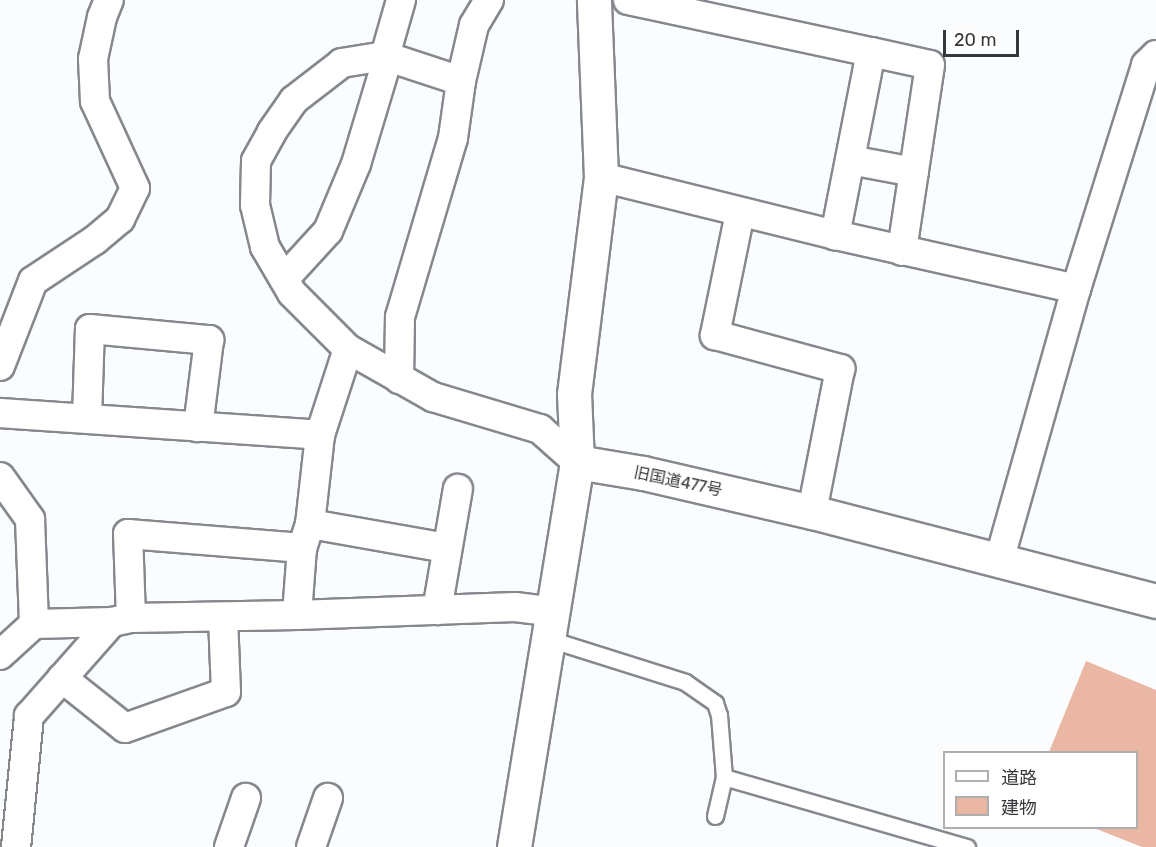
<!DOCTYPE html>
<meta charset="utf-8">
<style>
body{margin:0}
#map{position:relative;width:1156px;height:847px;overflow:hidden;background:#fafcfe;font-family:Rubik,"Noto Sans JP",sans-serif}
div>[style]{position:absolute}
.building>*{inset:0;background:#e9b7a4}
.roads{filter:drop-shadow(2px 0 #85888d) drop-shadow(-2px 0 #85888d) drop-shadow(0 2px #85888d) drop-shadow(0 -2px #85888d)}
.lane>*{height:15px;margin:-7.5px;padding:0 7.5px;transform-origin:7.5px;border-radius:7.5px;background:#fff}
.street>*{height:28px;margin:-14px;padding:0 14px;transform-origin:14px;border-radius:14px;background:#fff}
.secondary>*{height:33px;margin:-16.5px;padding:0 16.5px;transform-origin:16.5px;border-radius:16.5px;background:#fff}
span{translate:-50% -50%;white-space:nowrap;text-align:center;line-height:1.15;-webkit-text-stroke:4.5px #fff;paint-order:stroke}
.street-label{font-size:16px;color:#36373a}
.legend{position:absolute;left:943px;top:751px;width:195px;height:78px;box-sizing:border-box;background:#fff;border:2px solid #afafb0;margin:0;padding:8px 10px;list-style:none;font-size:18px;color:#36373a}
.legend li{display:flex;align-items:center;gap:12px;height:30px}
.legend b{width:30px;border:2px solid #afafb0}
.scale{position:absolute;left:943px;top:30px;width:76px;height:27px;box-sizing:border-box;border:3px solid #36373a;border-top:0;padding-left:8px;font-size:18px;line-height:21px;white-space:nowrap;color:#36373a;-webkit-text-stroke:4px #fff;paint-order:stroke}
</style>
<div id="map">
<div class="building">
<i style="clip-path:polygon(1086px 661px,1156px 690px,1156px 847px,1142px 847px,1094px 828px,1136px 828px,1136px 752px,1049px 752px)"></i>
</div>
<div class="roads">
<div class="lane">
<i style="left:549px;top:639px;width:143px;rotate:17.5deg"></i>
<i style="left:685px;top:682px;width:37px;rotate:35deg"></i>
<i style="left:715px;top:703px;width:13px;rotate:72deg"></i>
<i style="left:719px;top:715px;width:62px;rotate:85.4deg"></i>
<i style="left:724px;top:777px;width:40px;rotate:103deg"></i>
<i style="left:724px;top:777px;width:253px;rotate:16.1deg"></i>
</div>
<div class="street">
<i style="left:401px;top:0;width:58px;rotate:105.9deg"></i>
<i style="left:385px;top:56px;width:44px;rotate:170.8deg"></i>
<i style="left:342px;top:63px;width:61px;rotate:142.4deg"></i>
<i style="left:294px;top:100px;width:39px;rotate:125deg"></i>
<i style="left:272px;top:132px;width:33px;rotate:119deg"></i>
<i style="left:256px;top:161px;width:44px;rotate:91.3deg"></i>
<i style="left:255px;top:205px;width:43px;rotate:76.6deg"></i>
<i style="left:265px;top:247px;width:53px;rotate:59.6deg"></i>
<i style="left:292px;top:293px;width:79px;rotate:45deg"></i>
<i style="left:348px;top:349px;width:98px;rotate:29.5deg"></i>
<i style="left:433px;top:397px;width:112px;rotate:16.7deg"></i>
<i style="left:540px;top:429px;width:50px;rotate:41.7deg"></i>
<i style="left:628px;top:0;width:249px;rotate:12.1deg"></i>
<i style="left:871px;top:52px;width:187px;rotate:101.1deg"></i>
<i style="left:871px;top:52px;width:60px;rotate:12.4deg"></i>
<i style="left:930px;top:65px;width:188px;rotate:98.6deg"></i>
<i style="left:385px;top:56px;width:80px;rotate:18.2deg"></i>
<i style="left:461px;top:81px;width:58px;rotate:98deg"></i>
<i style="left:453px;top:138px;width:187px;rotate:106.5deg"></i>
<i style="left:400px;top:317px;width:62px;rotate:90.9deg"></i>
<i style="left:461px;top:81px;width:57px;rotate:-76.9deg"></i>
<i style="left:474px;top:25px;width:29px;rotate:-59deg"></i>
<i style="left:850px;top:160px;width:65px;rotate:10.6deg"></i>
<i style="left:601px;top:177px;width:241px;rotate:13.9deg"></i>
<i style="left:835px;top:235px;width:247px;rotate:12.6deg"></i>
<i style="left:740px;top:213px;width:125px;rotate:101.6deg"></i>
<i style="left:715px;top:335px;width:130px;rotate:15.2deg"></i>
<i style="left:840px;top:369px;width:146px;rotate:101.1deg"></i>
<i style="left:284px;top:279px;width:65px;rotate:-47.5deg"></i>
<i style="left:328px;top:231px;width:73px;rotate:-67.3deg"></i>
<i style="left:356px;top:164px;width:112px;rotate:-73.3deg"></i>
<i style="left:0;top:366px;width:91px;rotate:-68.8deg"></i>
<i style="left:33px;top:281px;width:74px;rotate:-33.5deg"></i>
<i style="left:95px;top:240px;width:33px;rotate:-40deg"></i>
<i style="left:120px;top:219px;width:34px;rotate:-64deg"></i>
<i style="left:135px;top:188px;width:96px;rotate:-114.7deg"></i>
<i style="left:95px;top:101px;width:42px;rotate:-92.7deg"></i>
<i style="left:93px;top:59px;width:43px;rotate:-77.9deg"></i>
<i style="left:102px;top:17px;width:18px;rotate:-68deg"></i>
<i style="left:0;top:413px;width:321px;rotate:3.9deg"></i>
<i style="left:320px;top:435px;width:90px;rotate:96.4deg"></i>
<i style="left:310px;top:524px;width:25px;rotate:108deg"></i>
<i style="left:302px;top:548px;width:67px;rotate:94.3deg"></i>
<i style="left:87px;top:418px;width:89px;rotate:-88.1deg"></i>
<i style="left:90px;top:329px;width:120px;rotate:5.3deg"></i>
<i style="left:209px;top:340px;width:88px;rotate:97.2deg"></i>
<i style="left:320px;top:435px;width:90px;rotate:-72deg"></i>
<i style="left:0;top:477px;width:52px;rotate:54.5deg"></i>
<i style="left:30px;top:519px;width:105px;rotate:87.8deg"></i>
<i style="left:310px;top:524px;width:138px;rotate:10deg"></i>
<i style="left:999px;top:561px;width:283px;rotate:-74.2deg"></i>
<i style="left:1076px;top:289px;width:235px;rotate:-72.6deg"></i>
<i style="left:1146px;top:65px;width:14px;rotate:-45deg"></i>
<i style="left:437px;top:610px;width:123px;rotate:-80.2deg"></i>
<i style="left:131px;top:618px;width:84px;rotate:-92deg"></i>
<i style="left:128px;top:534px;width:175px;rotate:4.6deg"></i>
<i style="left:0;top:655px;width:46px;rotate:-42.4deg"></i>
<i style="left:34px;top:624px;width:78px;rotate:-1.5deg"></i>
<i style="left:112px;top:622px;width:19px;rotate:-12deg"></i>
<i style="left:131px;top:618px;width:166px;rotate:-1deg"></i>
<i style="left:297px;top:615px;width:218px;rotate:-2.1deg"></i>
<i style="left:515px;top:607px;width:39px;rotate:7deg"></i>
<i style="left:62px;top:678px;width:80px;rotate:38.4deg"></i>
<i style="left:125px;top:728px;width:107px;rotate:-19.6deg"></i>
<i style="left:226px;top:692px;width:74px;rotate:-92.3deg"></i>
<i style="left:16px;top:847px;width:132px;rotate:-84.3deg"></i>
<i style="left:29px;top:716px;width:125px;rotate:-48.6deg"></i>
<i style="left:229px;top:847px;width:52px;rotate:-70.9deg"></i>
<i style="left:311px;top:847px;width:52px;rotate:-70.9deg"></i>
</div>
<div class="secondary">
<i style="left:577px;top:462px;width:67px;rotate:9.5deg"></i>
<i style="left:643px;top:473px;width:173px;rotate:13deg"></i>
<i style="left:812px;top:512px;width:355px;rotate:14.5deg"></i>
<i style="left:514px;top:847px;width:390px;rotate:-80.7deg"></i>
<i style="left:577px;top:462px;width:68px;rotate:-92.5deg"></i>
<i style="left:574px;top:394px;width:219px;rotate:-82.9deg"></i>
<i style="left:601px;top:177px;width:177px;rotate:-92.3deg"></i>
</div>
</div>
<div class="street-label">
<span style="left:678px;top:482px;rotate:12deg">旧国道477号</span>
</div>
<ul class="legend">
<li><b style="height:8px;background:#fff"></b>道路</li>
<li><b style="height:16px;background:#e9b7a4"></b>建物</li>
</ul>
<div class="scale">20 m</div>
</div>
